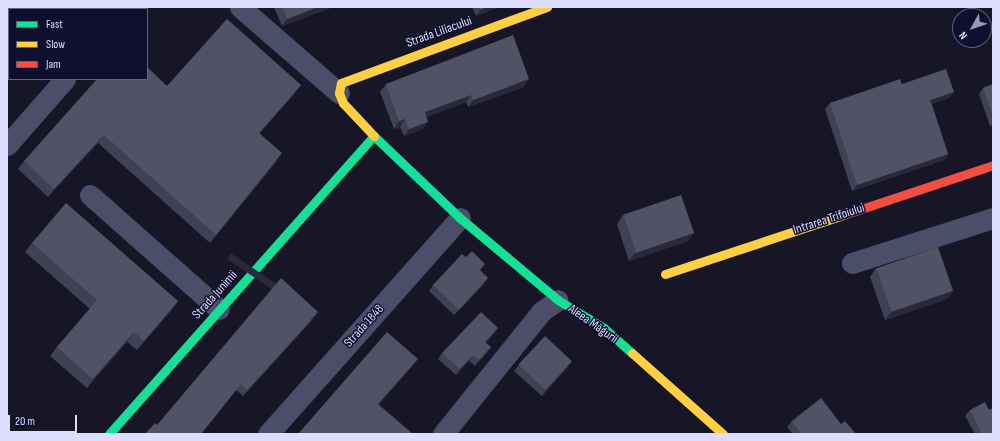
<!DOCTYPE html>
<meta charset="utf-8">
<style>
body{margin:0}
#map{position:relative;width:1000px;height:441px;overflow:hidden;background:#161627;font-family:"Sofia Sans Condensed",sans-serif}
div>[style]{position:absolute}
.street>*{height:21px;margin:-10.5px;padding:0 10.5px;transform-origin:10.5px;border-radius:10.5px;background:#4b4e68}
.fast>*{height:9px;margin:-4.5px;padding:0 4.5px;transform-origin:4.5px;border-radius:4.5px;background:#16e098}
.slow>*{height:9px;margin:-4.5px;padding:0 4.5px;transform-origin:4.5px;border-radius:4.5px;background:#ffcf43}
.jam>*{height:9px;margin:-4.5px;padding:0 4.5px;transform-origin:4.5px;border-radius:4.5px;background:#f24e42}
.wall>*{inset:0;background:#414155;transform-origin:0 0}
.shaded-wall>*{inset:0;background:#29293b;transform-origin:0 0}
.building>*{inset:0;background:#525267;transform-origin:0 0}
span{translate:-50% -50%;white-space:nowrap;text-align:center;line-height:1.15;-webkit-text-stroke:3px #0f0f2e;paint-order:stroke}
.street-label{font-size:13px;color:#dddeff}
.frame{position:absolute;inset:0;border:8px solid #dddeff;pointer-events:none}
.legend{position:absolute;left:8px;top:8px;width:140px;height:72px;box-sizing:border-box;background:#0f0f2e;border:1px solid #616282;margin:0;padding:5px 7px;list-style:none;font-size:12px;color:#dddeff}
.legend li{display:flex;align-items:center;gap:8px;height:20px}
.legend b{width:20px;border:1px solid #616282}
.north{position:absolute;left:952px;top:8px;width:40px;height:40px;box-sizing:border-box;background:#0f0f2e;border:1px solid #616282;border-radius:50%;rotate:230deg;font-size:11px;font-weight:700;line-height:16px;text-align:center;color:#dddeff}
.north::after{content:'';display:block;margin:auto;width:14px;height:18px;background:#9798b3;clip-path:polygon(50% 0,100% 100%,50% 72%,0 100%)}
.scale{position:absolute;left:8px;top:415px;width:69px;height:18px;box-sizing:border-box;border:2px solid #dddeff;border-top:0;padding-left:5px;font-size:12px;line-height:14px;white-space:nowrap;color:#dddeff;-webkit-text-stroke:3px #0f0f2e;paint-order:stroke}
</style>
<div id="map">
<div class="street">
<i style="left:240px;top:7px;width:131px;rotate:41deg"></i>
<i style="left:127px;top:9px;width:3px;rotate:-45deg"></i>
<i style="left:7px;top:145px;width:88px;rotate:-48.7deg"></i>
<i style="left:90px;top:195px;width:172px;rotate:41.5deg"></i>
<i style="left:852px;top:263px;width:148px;rotate:-17.7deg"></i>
<i style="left:268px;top:434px;width:289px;rotate:-48.4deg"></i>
<i style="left:443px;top:434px;width:158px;rotate:-51.2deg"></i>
<i style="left:542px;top:311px;width:19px;rotate:-35deg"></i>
</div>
<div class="fast">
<i style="left:375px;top:137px;width:117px;rotate:43.6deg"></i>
<i style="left:460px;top:218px;width:128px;rotate:39.9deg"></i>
<i style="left:558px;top:300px;width:54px;rotate:31.3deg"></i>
<i style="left:604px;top:328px;width:38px;rotate:42deg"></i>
<i style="left:109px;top:434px;width:399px;rotate:-48.4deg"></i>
</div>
<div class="slow">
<i style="left:374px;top:136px;width:45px;rotate:-133.2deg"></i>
<i style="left:343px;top:103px;width:11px;rotate:-112deg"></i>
<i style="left:339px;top:93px;width:10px;rotate:-79deg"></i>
<i style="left:341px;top:83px;width:220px;rotate:-20.3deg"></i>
<i style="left:665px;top:274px;width:184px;rotate:-18.3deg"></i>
<i style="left:632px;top:353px;width:122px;rotate:41.7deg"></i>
</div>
<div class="jam">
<i style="left:840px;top:216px;width:161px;rotate:-18.4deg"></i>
</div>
<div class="wall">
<i style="left:7px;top:7px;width:3px;height:32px;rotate:45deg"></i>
<i style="clip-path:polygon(274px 7px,333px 7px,282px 26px)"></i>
<i style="clip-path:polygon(472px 7px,499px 7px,476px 16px)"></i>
<i style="clip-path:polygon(386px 84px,524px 87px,468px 107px,466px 102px,426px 117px,423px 129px,404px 136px,400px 127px,394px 129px,380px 92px)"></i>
<i style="clip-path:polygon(902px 84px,954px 92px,949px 98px,932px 104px,948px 154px,944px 160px,852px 191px,825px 109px,830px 103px)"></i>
<i style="clip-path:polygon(993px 84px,993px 125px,990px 126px,979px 94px,983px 88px)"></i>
<i style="clip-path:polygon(167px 86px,295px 93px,260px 133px,277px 161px,210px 243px,98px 143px,48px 197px,18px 169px,24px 161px)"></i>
<i style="clip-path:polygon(623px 215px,694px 233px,688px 241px,629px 261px,617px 224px)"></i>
<i style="clip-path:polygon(32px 243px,178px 301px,171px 311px,137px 350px,127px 342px,87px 388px,50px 356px,57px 347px,90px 309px,25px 252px)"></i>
<i style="clip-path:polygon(876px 268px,953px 291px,947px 299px,885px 320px,870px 277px)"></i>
<i style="clip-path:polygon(480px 271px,484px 284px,454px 315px,429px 291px,433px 285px)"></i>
<i style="clip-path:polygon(314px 318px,243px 396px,236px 390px,201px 434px,145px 434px,157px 425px)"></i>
<i style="clip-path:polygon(494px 334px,486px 343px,491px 347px,487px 353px,475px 366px,469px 361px,456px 375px,438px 359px,442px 353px)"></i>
<i style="clip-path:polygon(519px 365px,568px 367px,542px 396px,514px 371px)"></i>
<i style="clip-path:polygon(970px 410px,993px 434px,975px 434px,965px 416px)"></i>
<i style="clip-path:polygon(792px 421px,841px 424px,856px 434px,793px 434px,787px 427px)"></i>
</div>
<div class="shaded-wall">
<i style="clip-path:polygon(318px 7px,333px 7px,282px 26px,287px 19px)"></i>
<i style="clip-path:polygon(487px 7px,499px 7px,476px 16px,480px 10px)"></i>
<i style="clip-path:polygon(529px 79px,524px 87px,468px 107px,473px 100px)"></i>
<i style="clip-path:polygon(301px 85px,295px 93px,253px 141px,259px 133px)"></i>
<i style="clip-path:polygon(954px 92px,949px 98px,926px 106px,930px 100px)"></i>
<i style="clip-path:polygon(471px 95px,466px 102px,419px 119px,425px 112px)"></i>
<i style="clip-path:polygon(405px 119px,400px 127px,394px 129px,399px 121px)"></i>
<i style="clip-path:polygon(428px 122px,423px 129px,404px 136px,409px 129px)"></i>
<i style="clip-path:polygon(104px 135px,98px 143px,48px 197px,54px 189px)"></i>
<i style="clip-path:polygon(282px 153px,277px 161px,210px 243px,216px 235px)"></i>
<i style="clip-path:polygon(948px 154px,944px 160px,852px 191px,857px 185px)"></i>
<i style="clip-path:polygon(694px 233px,688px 241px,629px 261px,635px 253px)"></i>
<i style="clip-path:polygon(488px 278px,484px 284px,454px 315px,459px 310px)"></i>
<i style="clip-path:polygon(953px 291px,947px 299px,885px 320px,891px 312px)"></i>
<i style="clip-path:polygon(178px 301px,171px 311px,137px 350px,144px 341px)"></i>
<i style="left:318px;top:312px;width:7px;height:105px;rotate:124deg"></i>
<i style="clip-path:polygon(498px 328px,494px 334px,481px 348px,485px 342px)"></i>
<i style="clip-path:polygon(134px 332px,127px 342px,87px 388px,93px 379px)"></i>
<i style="clip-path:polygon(491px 347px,487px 353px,475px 366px,479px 360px)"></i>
<i style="clip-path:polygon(473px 355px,469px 361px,456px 375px,460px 369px)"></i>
<i style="clip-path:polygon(418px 359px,412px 367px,373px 412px,378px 404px)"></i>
<i style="clip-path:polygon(572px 361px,568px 367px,542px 396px,546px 390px)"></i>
</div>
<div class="building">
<i style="clip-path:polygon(7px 7px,35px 7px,37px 9px,9px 9px,9px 31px,7px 29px)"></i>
<i style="clip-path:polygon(283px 7px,318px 7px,287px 19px)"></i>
<i style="clip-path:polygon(479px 7px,487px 7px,480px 10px)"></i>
<i style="clip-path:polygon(227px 19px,301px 85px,259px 133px,282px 153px,216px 235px,104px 135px,54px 189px,24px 161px,97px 79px,147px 79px,147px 67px,167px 86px)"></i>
<i style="clip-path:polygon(513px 35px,529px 79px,473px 100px,471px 95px,425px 112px,428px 122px,409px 129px,405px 119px,399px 121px,386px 84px)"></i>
<i style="clip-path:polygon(946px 69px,954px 92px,930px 100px,948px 154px,857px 185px,830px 103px,900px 79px,902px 84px)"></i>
<i style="clip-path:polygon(993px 84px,993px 115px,983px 88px)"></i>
<i style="left:681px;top:195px;width:40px;height:61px;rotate:71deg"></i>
<i style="clip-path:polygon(66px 203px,178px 301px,144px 341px,134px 332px,93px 379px,57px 347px,97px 300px,32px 243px)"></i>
<i style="left:938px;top:247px;width:46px;height:65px;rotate:71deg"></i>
<i style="clip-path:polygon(472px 251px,485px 264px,480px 270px,488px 278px,459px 310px,433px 285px,462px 254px,466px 257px)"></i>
<i style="clip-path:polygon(281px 278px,318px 312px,247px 390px,241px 384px,201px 434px,145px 434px,155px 423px,157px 425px)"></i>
<i style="clip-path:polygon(481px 312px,498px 328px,485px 342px,491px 347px,479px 360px,473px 355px,460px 369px,442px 353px)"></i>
<i style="clip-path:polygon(387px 332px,418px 359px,378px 404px,413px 434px,298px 434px)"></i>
<i style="left:545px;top:336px;width:37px;height:39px;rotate:43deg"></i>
<i style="clip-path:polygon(821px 398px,841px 424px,845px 421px,856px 434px,802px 434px,792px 421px)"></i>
<i style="clip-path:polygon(985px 402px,989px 410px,993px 408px,993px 434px,982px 434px,970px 410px)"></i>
</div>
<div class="street-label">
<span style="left:439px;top:32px;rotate:-20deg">Strada Liliacului</span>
<span style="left:829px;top:219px;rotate:-18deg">Intrarea Trifoiului</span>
<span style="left:215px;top:295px;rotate:-48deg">Strada Junimii</span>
<span style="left:593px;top:324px;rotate:35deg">Aleea Măgurii</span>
<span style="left:364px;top:326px;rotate:-48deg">Strada 1848</span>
</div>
<div class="frame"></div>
<ul class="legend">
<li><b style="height:5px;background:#16e098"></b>Fast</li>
<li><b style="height:5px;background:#ffcf43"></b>Slow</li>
<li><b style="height:5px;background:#f24e42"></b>Jam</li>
</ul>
<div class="north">N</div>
<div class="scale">20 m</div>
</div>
